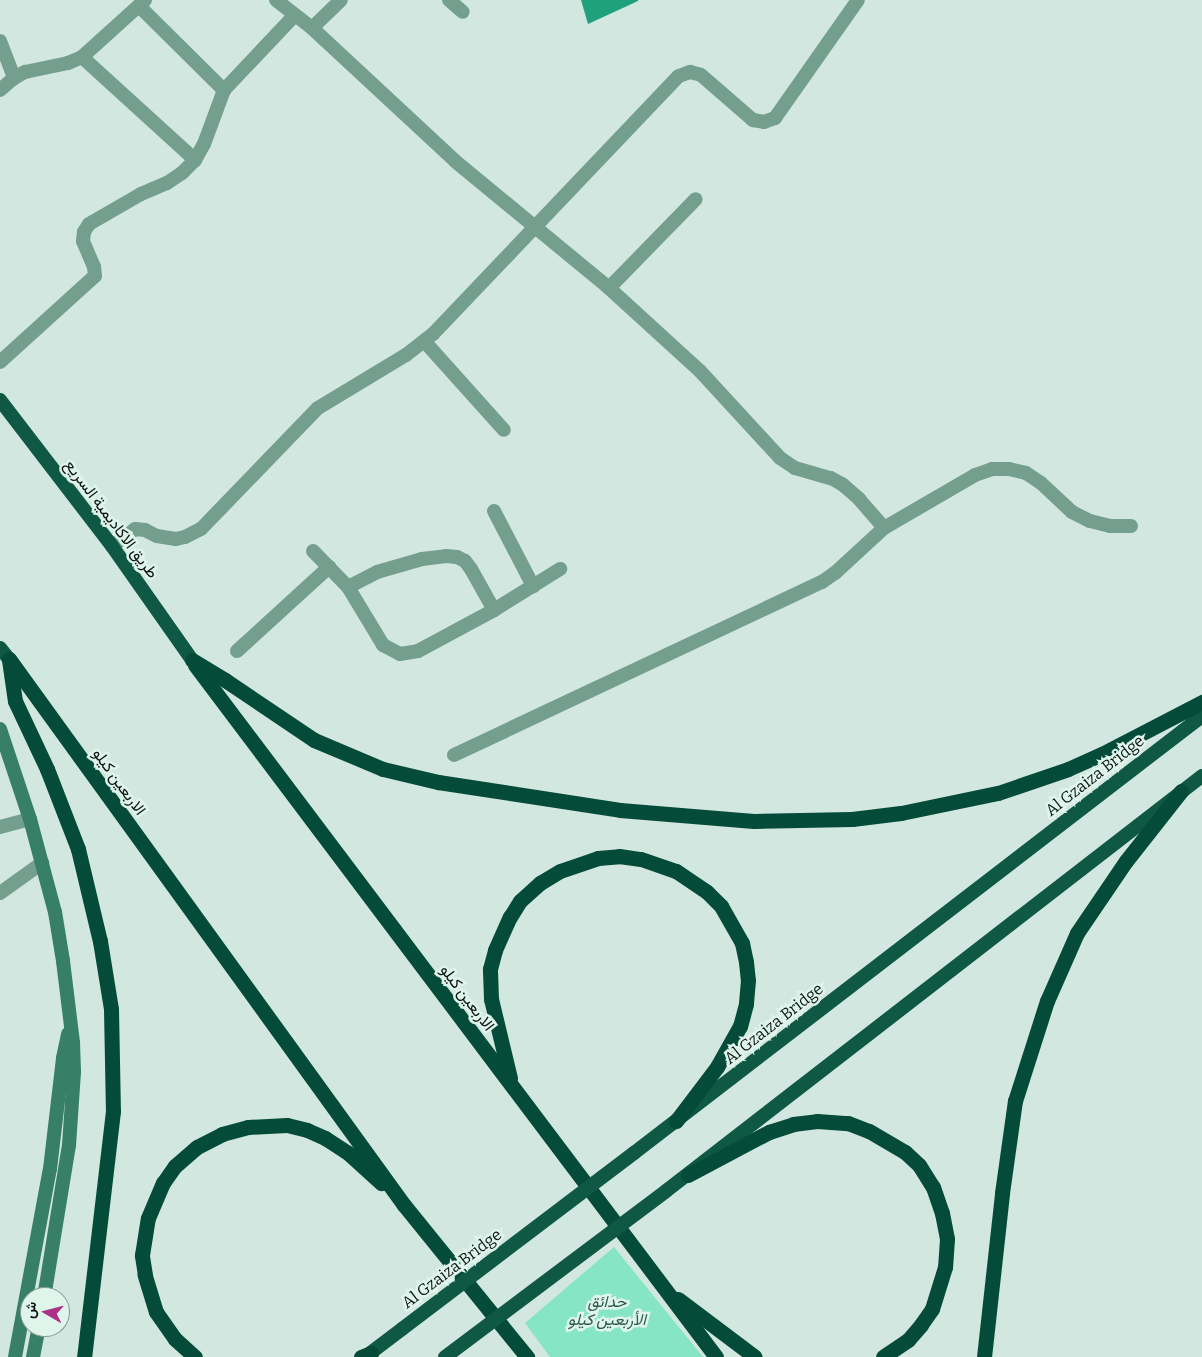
<!DOCTYPE html>
<meta charset="utf-8">
<style>
body{margin:0}
#map{position:relative;width:1202px;height:1357px;overflow:hidden;background:#d2e7df;font-family:Bitter,Vazirmatn,serif}
div>[style]{position:absolute}
.green>*{inset:0;background:#86e5c4}
.water>*{inset:0;background:#1fa17e}
.minor>*{height:14px;margin:-7px;padding:0 7px;transform-origin:7px;border-radius:7px;background:#749f8f}
.secondary>*{height:14px;margin:-7px;padding:0 7px;transform-origin:7px;border-radius:7px;background:#377f67}
.trunk>*{height:14px;margin:-7px;padding:0 7px;transform-origin:7px;border-radius:7px;background:#0e5844}
.motorway>*{height:15px;margin:-7.5px;padding:0 7.5px;transform-origin:7.5px;border-radius:7.5px;background:#054b39}
.trunk-bridge>*{height:14px;margin:-7px;padding:0 7px;transform-origin:7px;border-radius:7px;background:#0e5844}
span{translate:-50% -50%;white-space:nowrap;text-align:center;line-height:1.15;-webkit-text-stroke:5px #dff5ec;paint-order:stroke}
.street-label{font-size:16px;color:#0d1412}
.park-label{font-size:16px;color:#2b5b4b;font-style:italic}
.north{position:absolute;left:20px;top:1287px;width:50px;height:50px;box-sizing:border-box;background:#dff5ec;border:1px solid #8b9b95;border-radius:50%;rotate:278deg;font-size:14px;font-weight:700;line-height:20px;text-align:center;color:#0d1412}
.north::after{content:'';display:block;margin:auto;width:18px;height:22px;background:#aa3186;clip-path:polygon(50% 0,100% 100%,50% 72%,0 100%)}
</style>
<div id="map">
<div class="green">
<i style="clip-path:polygon(614px 1247px,703px 1357px,550px 1357px,525px 1323px)"></i>
</div>
<div class="water">
<i style="clip-path:polygon(581px 0,638px 0,638px 1px,588px 24px)"></i>
</div>
<div class="minor">
<i style="left:276px;top:0;width:46px;rotate:37.9deg"></i>
<i style="left:312px;top:28px;width:195px;rotate:42.9deg"></i>
<i style="left:455px;top:161px;width:200px;rotate:39.5deg"></i>
<i style="left:609px;top:288px;width:123px;rotate:42.4deg"></i>
<i style="left:700px;top:371px;width:118px;rotate:47.4deg"></i>
<i style="left:780px;top:458px;width:18px;rotate:34deg"></i>
<i style="left:795px;top:468px;width:37px;rotate:16deg"></i>
<i style="left:831px;top:478px;width:13px;rotate:29deg"></i>
<i style="left:842px;top:484px;width:23px;rotate:41deg"></i>
<i style="left:859px;top:499px;width:38px;rotate:49deg"></i>
<i style="left:449px;top:0;width:18px;rotate:41deg"></i>
<i style="left:139px;top:6px;width:120px;rotate:44.7deg"></i>
<i style="left:312px;top:28px;width:40px;rotate:-44deg"></i>
<i style="left:0;top:41px;width:40px;rotate:69deg"></i>
<i style="left:82px;top:57px;width:153px;rotate:42.3deg"></i>
<i style="left:0;top:90px;width:18px;rotate:-41deg"></i>
<i style="left:14px;top:78px;width:13px;rotate:-29deg"></i>
<i style="left:25px;top:72px;width:44px;rotate:-11.8deg"></i>
<i style="left:68px;top:63px;width:15px;rotate:-23deg"></i>
<i style="left:82px;top:57px;width:85px;rotate:-42.1deg"></i>
<i style="left:609px;top:288px;width:124px;rotate:-45.7deg"></i>
<i style="left:425px;top:342px;width:118px;rotate:48.1deg"></i>
<i style="left:0;top:362px;width:128px;rotate:-42.2deg"></i>
<i style="left:95px;top:276px;width:9px;rotate:-96deg"></i>
<i style="left:94px;top:267px;width:28px;rotate:-113deg"></i>
<i style="left:83px;top:241px;width:9px;rotate:-84deg"></i>
<i style="left:84px;top:232px;width:9px;rotate:-58deg"></i>
<i style="left:89px;top:224px;width:60px;rotate:-30deg"></i>
<i style="left:141px;top:194px;width:28px;rotate:-23deg"></i>
<i style="left:167px;top:183px;width:18px;rotate:-34deg"></i>
<i style="left:182px;top:173px;width:18px;rotate:-45deg"></i>
<i style="left:195px;top:160px;width:18px;rotate:-61deg"></i>
<i style="left:204px;top:144px;width:58px;rotate:-69.7deg"></i>
<i style="left:224px;top:90px;width:103px;rotate:-46.6deg"></i>
<i style="left:494px;top:511px;width:85px;rotate:62.5deg"></i>
<i style="left:112px;top:546px;width:29px;rotate:-36deg"></i>
<i style="left:135px;top:529px;width:10px;rotate:6deg"></i>
<i style="left:145px;top:530px;width:13px;rotate:27deg"></i>
<i style="left:157px;top:536px;width:19px;rotate:9deg"></i>
<i style="left:176px;top:539px;width:9px;rotate:-13deg"></i>
<i style="left:185px;top:537px;width:18px;rotate:-27deg"></i>
<i style="left:201px;top:529px;width:168px;rotate:-46deg"></i>
<i style="left:318px;top:408px;width:103px;rotate:-31.1deg"></i>
<i style="left:406px;top:355px;width:34px;rotate:-38deg"></i>
<i style="left:433px;top:334px;width:356px;rotate:-46.4deg"></i>
<i style="left:679px;top:76px;width:12px;rotate:-20deg"></i>
<i style="left:690px;top:72px;width:11px;rotate:15deg"></i>
<i style="left:701px;top:75px;width:69px;rotate:40.9deg"></i>
<i style="left:753px;top:120px;width:11px;rotate:10deg"></i>
<i style="left:764px;top:122px;width:12px;rotate:-20deg"></i>
<i style="left:775px;top:118px;width:144px;rotate:-54.9deg"></i>
<i style="left:313px;top:551px;width:50px;rotate:45.8deg"></i>
<i style="left:348px;top:587px;width:68px;rotate:58.9deg"></i>
<i style="left:383px;top:645px;width:19px;rotate:28deg"></i>
<i style="left:400px;top:654px;width:18px;rotate:-9deg"></i>
<i style="left:418px;top:651px;width:86px;rotate:-28.3deg"></i>
<i style="left:494px;top:610px;width:78px;rotate:-31.8deg"></i>
<i style="left:348px;top:587px;width:33px;rotate:-27deg"></i>
<i style="left:377px;top:572px;width:47px;rotate:-16.1deg"></i>
<i style="left:422px;top:559px;width:24px;rotate:-7deg"></i>
<i style="left:446px;top:556px;width:11px;rotate:5deg"></i>
<i style="left:457px;top:557px;width:9px;rotate:27deg"></i>
<i style="left:465px;top:561px;width:10px;rotate:53deg"></i>
<i style="left:471px;top:569px;width:47px;rotate:60.7deg"></i>
<i style="left:237px;top:651px;width:125px;rotate:-42.4deg"></i>
<i style="left:454px;top:755px;width:407px;rotate:-25.2deg"></i>
<i style="left:822px;top:582px;width:16px;rotate:-35deg"></i>
<i style="left:835px;top:573px;width:67px;rotate:-42.6deg"></i>
<i style="left:884px;top:528px;width:105px;rotate:-30.2deg"></i>
<i style="left:975px;top:475px;width:18px;rotate:-19deg"></i>
<i style="left:992px;top:469px;width:17px"></i>
<i style="left:1009px;top:469px;width:17px;rotate:13deg"></i>
<i style="left:1026px;top:473px;width:18px;rotate:34deg"></i>
<i style="left:1041px;top:483px;width:42px;rotate:43.1deg"></i>
<i style="left:1072px;top:512px;width:20px;rotate:27deg"></i>
<i style="left:1090px;top:521px;width:21px;rotate:14deg"></i>
<i style="left:1110px;top:526px;width:21px"></i>
<i style="left:0;top:827px;width:31px;rotate:-15deg"></i>
<i style="left:0;top:893px;width:52px;rotate:-35.5deg"></i>
</div>
<div class="secondary">
<i style="left:0;top:729px;width:95px;rotate:71.6deg"></i>
<i style="left:30px;top:819px;width:96px;rotate:75deg"></i>
<i style="left:55px;top:912px;width:50px;rotate:80.7deg"></i>
<i style="left:63px;top:961px;width:83px;rotate:83deg"></i>
<i style="left:73px;top:1043px;width:29px;rotate:88deg"></i>
<i style="left:74px;top:1072px;width:73px;rotate:93.9deg"></i>
<i style="left:69px;top:1145px;width:154px;rotate:99.3deg"></i>
<i style="left:15px;top:1357px;width:191px;rotate:-79.5deg"></i>
<i style="left:50px;top:1169px;width:112px;rotate:-83.3deg"></i>
<i style="left:63px;top:1058px;width:25px;rotate:-78deg"></i>
<i style="left:33px;top:1357px;width:31px;rotate:-79deg"></i>
</div>
<div class="trunk">
<i style="left:0;top:400px;width:184px;rotate:52.5deg"></i>
<i style="left:112px;top:546px;width:139px;rotate:54.9deg"></i>
<i style="left:0;top:648px;width:14px;rotate:51deg"></i>
<i style="left:634px;top:1153px;width:717px;rotate:-37.57deg"></i>
<i style="left:666px;top:1191px;width:678px;rotate:-37.75deg"></i>
<i style="left:365px;top:1357px;width:46px;rotate:-37.1deg"></i>
</div>
<div class="motorway">
<i style="left:9px;top:659px;width:674px;rotate:54.12deg"></i>
<i style="left:404px;top:1205px;width:196px;rotate:51deg"></i>
<i style="left:9px;top:660px;width:41px;rotate:81.7deg"></i>
<i style="left:15px;top:701px;width:75px;rotate:64.8deg"></i>
<i style="left:47px;top:769px;width:86px;rotate:68.8deg"></i>
<i style="left:78px;top:849px;width:95px;rotate:76.6deg"></i>
<i style="left:100px;top:941px;width:69px;rotate:80.8deg"></i>
<i style="left:111px;top:1009px;width:102px;rotate:88.9deg"></i>
<i style="left:113px;top:1111px;width:248px;rotate:96.7deg"></i>
<i style="left:192px;top:660px;width:39px;rotate:31deg"></i>
<i style="left:225px;top:680px;width:107px;rotate:34deg"></i>
<i style="left:314px;top:740px;width:75px;rotate:22.8deg"></i>
<i style="left:383px;top:769px;width:57px;rotate:13.3deg"></i>
<i style="left:438px;top:782px;width:184px;rotate:8.7deg"></i>
<i style="left:620px;top:810px;width:134px;rotate:4.7deg"></i>
<i style="left:754px;top:821px;width:98px;rotate:-1.2deg"></i>
<i style="left:852px;top:819px;width:49px;rotate:-7deg"></i>
<i style="left:901px;top:813px;width:99px;rotate:-11.7deg"></i>
<i style="left:998px;top:793px;width:74px;rotate:-18.9deg"></i>
<i style="left:1068px;top:769px;width:37px;rotate:-24deg"></i>
<i style="left:1102px;top:754px;width:113px;rotate:-27.5deg"></i>
<i style="left:195px;top:665px;width:866px;rotate:53.02deg"></i>
<i style="left:510px;top:1078px;width:81px;rotate:-103.5deg"></i>
<i style="left:491px;top:999px;width:30px;rotate:-92deg"></i>
<i style="left:490px;top:969px;width:20px;rotate:-75deg"></i>
<i style="left:495px;top:950px;width:36px;rotate:-66deg"></i>
<i style="left:510px;top:917px;width:19px;rotate:-58deg"></i>
<i style="left:520px;top:901px;width:27px;rotate:-42deg"></i>
<i style="left:540px;top:883px;width:23px;rotate:-31deg"></i>
<i style="left:560px;top:871px;width:40px;rotate:-18.9deg"></i>
<i style="left:598px;top:858px;width:21px;rotate:-5deg"></i>
<i style="left:619px;top:856px;width:22px;rotate:8deg"></i>
<i style="left:641px;top:859px;width:37px;rotate:19deg"></i>
<i style="left:676px;top:871px;width:37px;rotate:34deg"></i>
<i style="left:707px;top:892px;width:20px;rotate:45deg"></i>
<i style="left:721px;top:906px;width:43px;rotate:60.4deg"></i>
<i style="left:742px;top:943px;width:19px;rotate:78deg"></i>
<i style="left:746px;top:962px;width:18px;rotate:84deg"></i>
<i style="left:748px;top:980px;width:24px;rotate:95deg"></i>
<i style="left:746px;top:1004px;width:23px;rotate:105deg"></i>
<i style="left:740px;top:1026px;width:47px;rotate:119.3deg"></i>
<i style="left:717px;top:1067px;width:68px;rotate:127.2deg"></i>
<i style="left:688px;top:1175px;width:92px;rotate:-28deg"></i>
<i style="left:769px;top:1132px;width:25px;rotate:-18deg"></i>
<i style="left:793px;top:1124px;width:24px;rotate:-7deg"></i>
<i style="left:817px;top:1121px;width:31px;rotate:4deg"></i>
<i style="left:848px;top:1123px;width:22px;rotate:21deg"></i>
<i style="left:869px;top:1131px;width:42px;rotate:30.3deg"></i>
<i style="left:905px;top:1152px;width:19px;rotate:43deg"></i>
<i style="left:919px;top:1165px;width:26px;rotate:58deg"></i>
<i style="left:933px;top:1187px;width:28px;rotate:71deg"></i>
<i style="left:942px;top:1213px;width:26px;rotate:79deg"></i>
<i style="left:947px;top:1239px;width:28px;rotate:94deg"></i>
<i style="left:945px;top:1267px;width:44px;rotate:107.2deg"></i>
<i style="left:932px;top:1309px;width:19px;rotate:125deg"></i>
<i style="left:921px;top:1325px;width:20px;rotate:131deg"></i>
<i style="left:908px;top:1340px;width:30px;rotate:146deg"></i>
<i style="left:678px;top:1299px;width:96px;rotate:37deg"></i>
<i style="left:195px;top:1357px;width:27px;rotate:-138deg"></i>
<i style="left:175px;top:1339px;width:33px;rotate:-125deg"></i>
<i style="left:156px;top:1312px;width:39px;rotate:-107deg"></i>
<i style="left:145px;top:1275px;width:20px;rotate:-99deg"></i>
<i style="left:142px;top:1255px;width:37px;rotate:-81deg"></i>
<i style="left:148px;top:1218px;width:38px;rotate:-67deg"></i>
<i style="left:163px;top:1183px;width:21px;rotate:-55deg"></i>
<i style="left:175px;top:1166px;width:29px;rotate:-41deg"></i>
<i style="left:197px;top:1147px;width:28px;rotate:-27deg"></i>
<i style="left:222px;top:1134px;width:27px;rotate:-15deg"></i>
<i style="left:248px;top:1127px;width:39px;rotate:-3deg"></i>
<i style="left:287px;top:1125px;width:21px;rotate:14deg"></i>
<i style="left:307px;top:1130px;width:20px;rotate:24deg"></i>
<i style="left:325px;top:1138px;width:27px;rotate:33deg"></i>
<i style="left:348px;top:1153px;width:45px;rotate:42.3deg"></i>
<i style="left:361px;top:1357px;width:11px;rotate:-22deg"></i>
<i style="left:984px;top:1357px;width:165px;rotate:-83.7deg"></i>
<i style="left:1002px;top:1193px;width:93px;rotate:-82deg"></i>
<i style="left:1015px;top:1101px;width:105px;rotate:-72.3deg"></i>
<i style="left:1047px;top:1001px;width:74px;rotate:-66.2deg"></i>
<i style="left:1077px;top:933px;width:87px;rotate:-55.8deg"></i>
<i style="left:1126px;top:861px;width:89px;rotate:-51.8deg"></i>
</div>
<div class="trunk-bridge">
<i style="left:402px;top:1329px;width:291px;rotate:-37.2deg"></i>
<i style="left:445px;top:1357px;width:276px;rotate:-36.9deg"></i>
</div>
<div class="street-label">
<span style="left:111px;top:519px;rotate:53deg">طريق الاكاديمية السريع</span>
<span style="left:1095px;top:776px;rotate:-38deg">Al Gzaiza Bridge</span>
<span style="left:119px;top:782px;rotate:54deg">الاربعين كيلو</span>
<span style="left:467px;top:998px;rotate:53deg">الاربعين كيلو</span>
<span style="left:774px;top:1024px;rotate:-38deg">Al Gzaiza Bridge</span>
<span style="left:452px;top:1269px;rotate:-37deg">Al Gzaiza Bridge</span>
</div>
<div class="park-label">
<span style="left:607px;top:1311px">حدائق<br>الأربعين كيلو</span>
</div>
<div class="north">ش</div>
</div>
